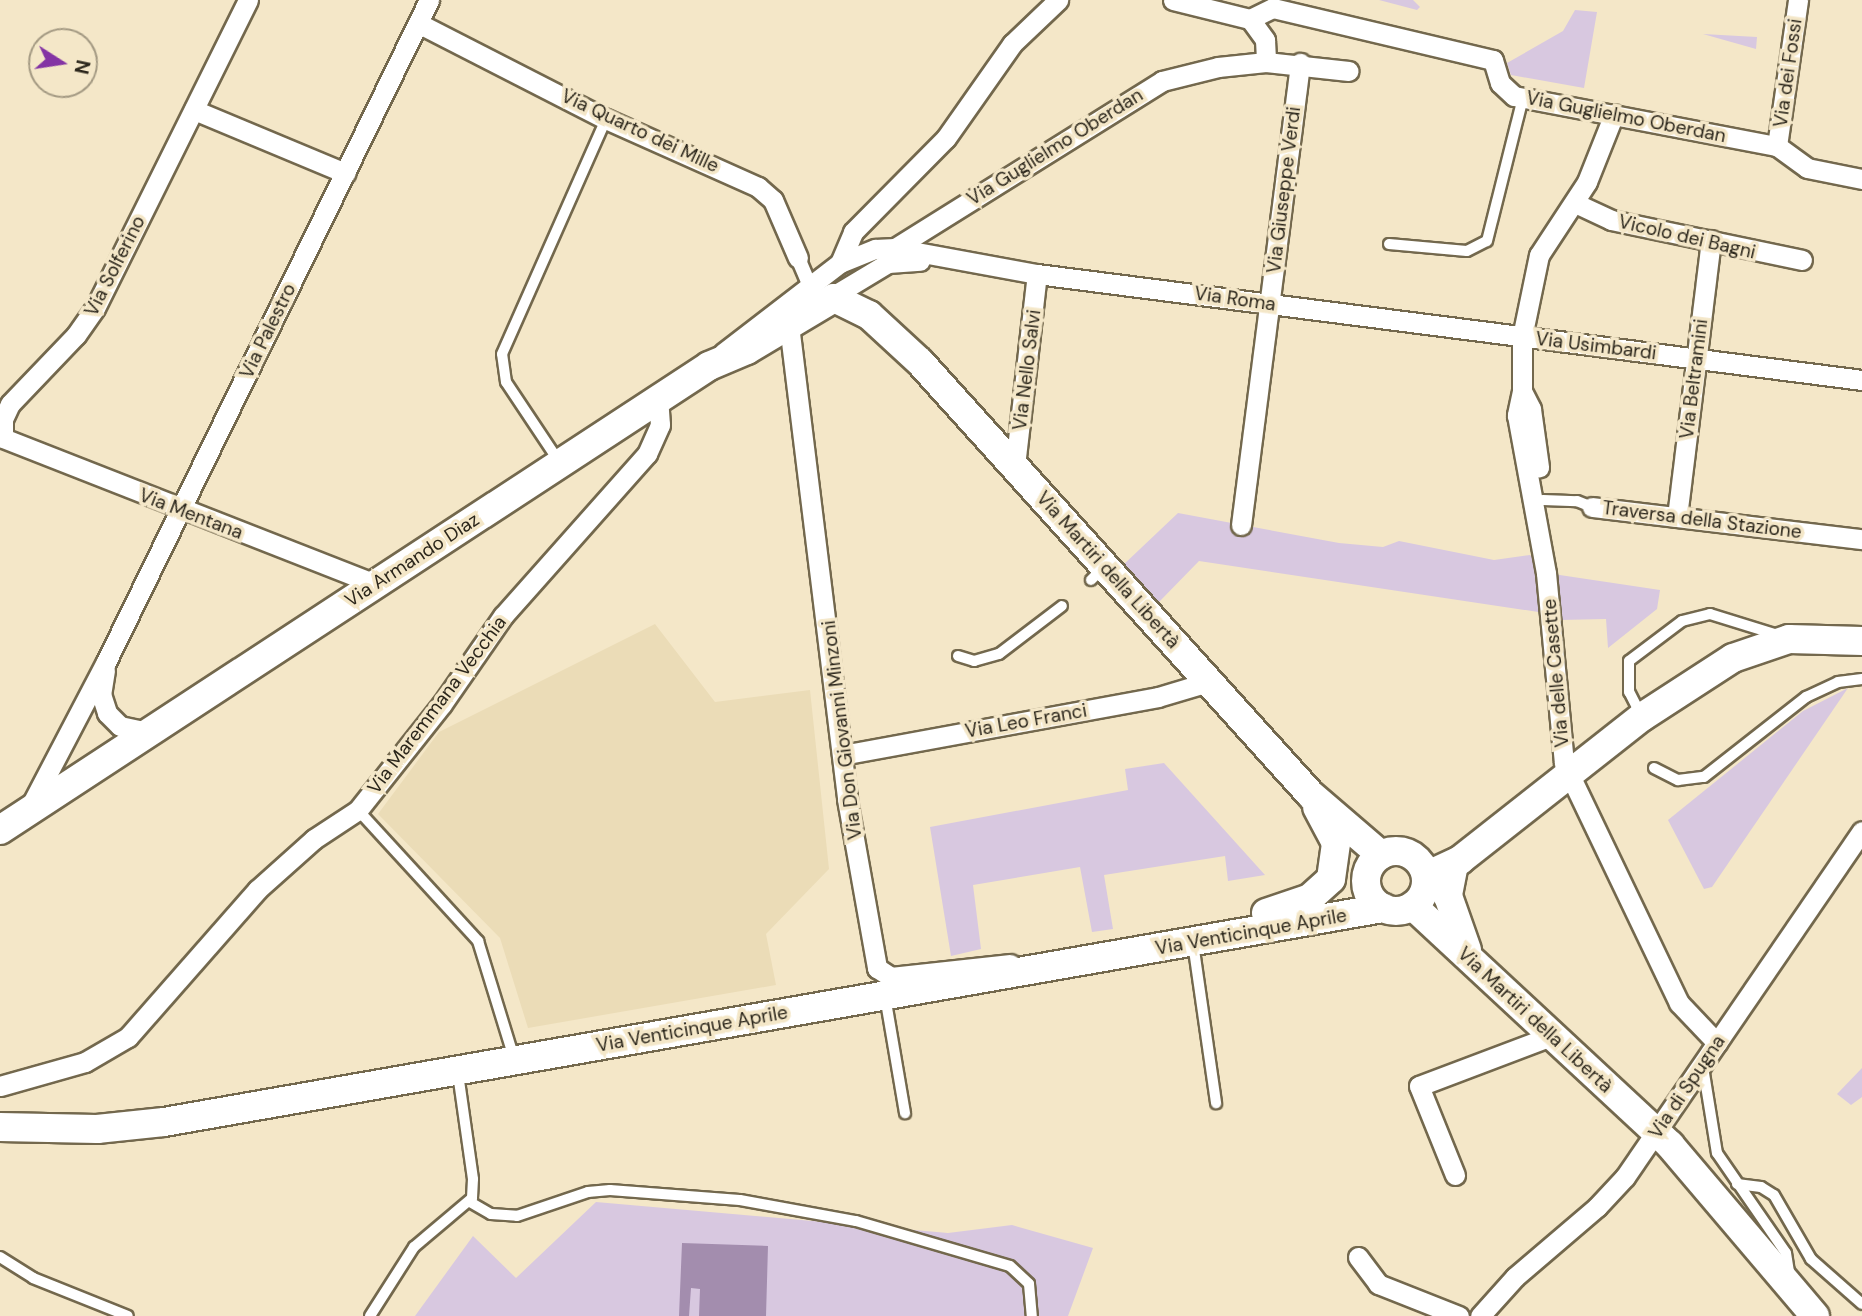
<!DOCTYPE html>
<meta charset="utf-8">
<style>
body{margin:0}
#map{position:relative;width:1862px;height:1316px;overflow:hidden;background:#f4e7c8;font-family:"DM Sans",sans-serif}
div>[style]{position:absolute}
.built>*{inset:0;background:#ebdcb7}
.green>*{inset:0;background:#d8c8e0}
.water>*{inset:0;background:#a38dae}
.roads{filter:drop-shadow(2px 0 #73684d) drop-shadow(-2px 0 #73684d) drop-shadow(0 2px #73684d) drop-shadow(0 -2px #73684d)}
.service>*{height:10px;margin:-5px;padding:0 5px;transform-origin:5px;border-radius:5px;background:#fff}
.pedestrian>*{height:14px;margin:-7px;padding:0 7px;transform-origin:7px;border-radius:7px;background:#fff}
.minor>*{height:19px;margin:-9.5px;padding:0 9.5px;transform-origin:9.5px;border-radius:9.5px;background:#fff}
.secondary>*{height:28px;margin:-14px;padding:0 14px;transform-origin:14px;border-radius:14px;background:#fff}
.secondary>.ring{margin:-14px;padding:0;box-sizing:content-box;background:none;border:28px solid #fff;border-radius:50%}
span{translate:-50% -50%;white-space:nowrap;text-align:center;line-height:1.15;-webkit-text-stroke:7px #f4e7c8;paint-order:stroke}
.street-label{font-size:19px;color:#2b261b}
.north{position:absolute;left:28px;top:28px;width:70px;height:70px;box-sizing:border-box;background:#f4e7c8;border:2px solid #a49a83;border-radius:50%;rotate:102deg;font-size:19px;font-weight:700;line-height:28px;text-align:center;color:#2b261b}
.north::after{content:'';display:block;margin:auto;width:24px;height:32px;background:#8434a4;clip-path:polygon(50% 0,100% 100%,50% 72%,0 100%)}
</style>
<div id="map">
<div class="built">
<i style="clip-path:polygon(655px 624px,715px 702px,810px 690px,829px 869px,766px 934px,776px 985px,528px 1028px,500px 938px,378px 814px,439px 732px)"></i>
</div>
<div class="green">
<i style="clip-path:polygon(1379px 0,1413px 0,1420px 7px,1417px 10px)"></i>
<i style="clip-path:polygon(1575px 10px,1597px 12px,1584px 88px,1511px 75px,1507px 63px,1563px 31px)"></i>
<i style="clip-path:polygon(1703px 34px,1757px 37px,1756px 49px)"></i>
<i style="clip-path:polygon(1178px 513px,1339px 543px,1383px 547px,1399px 541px,1494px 560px,1530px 555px,1537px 563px,1545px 613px,1199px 561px,1159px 602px,1121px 567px)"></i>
<i style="clip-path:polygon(1553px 574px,1660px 590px,1657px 609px,1608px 648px,1606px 619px,1560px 620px)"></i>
<i style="clip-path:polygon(1848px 688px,1712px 887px,1704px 889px,1668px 820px,1803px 711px)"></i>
<i style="clip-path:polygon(1164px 763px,1265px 875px,1228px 881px,1225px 856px,1104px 875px,1113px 929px,1092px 932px,1080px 867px,973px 885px,981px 949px,951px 956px,930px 827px,1128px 790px,1125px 769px)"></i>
<i style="clip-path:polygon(1862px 1068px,1862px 1097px,1851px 1105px,1837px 1094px)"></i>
<i style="clip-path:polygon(596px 1202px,948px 1233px,1012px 1225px,1093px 1248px,1068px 1316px,415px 1316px,473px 1236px,516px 1278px)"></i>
</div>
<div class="water">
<i style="clip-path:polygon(682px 1243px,768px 1246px,766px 1316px,699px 1316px,700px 1289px,691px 1288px,689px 1316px,679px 1316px)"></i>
</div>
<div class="roads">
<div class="service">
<i style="left:1389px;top:244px;width:78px;rotate:5.1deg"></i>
<i style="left:1467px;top:251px;width:22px;rotate:-27deg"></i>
<i style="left:1487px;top:241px;width:147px;rotate:-75.9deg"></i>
<i style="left:560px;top:463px;width:97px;rotate:-123.7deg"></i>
<i style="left:506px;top:382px;width:28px;rotate:-98deg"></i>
<i style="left:502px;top:354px;width:257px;rotate:-66.1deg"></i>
<i style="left:1543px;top:500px;width:34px;rotate:2deg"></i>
<i style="left:1577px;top:501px;width:16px;rotate:22deg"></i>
<i style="left:1091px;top:580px;width:18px;rotate:-45deg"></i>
<i style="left:958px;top:656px;width:17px;rotate:17deg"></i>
<i style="left:974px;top:661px;width:26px;rotate:-16deg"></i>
<i style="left:999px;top:654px;width:79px;rotate:-37.3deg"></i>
<i style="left:1642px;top:717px;width:28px;rotate:-117deg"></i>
<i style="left:1629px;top:692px;width:31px;rotate:-90deg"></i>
<i style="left:1629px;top:661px;width:66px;rotate:-37deg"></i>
<i style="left:1682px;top:621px;width:29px;rotate:-14deg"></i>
<i style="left:1710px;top:614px;width:71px;rotate:17.2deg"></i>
<i style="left:1654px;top:768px;width:27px;rotate:27deg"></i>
<i style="left:1678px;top:780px;width:26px;rotate:-7deg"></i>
<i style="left:1704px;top:777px;width:130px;rotate:-38.1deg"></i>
<i style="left:1806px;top:697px;width:35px;rotate:-25deg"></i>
<i style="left:1838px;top:682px;width:24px;rotate:-7deg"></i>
<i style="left:358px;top:810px;width:178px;rotate:47.5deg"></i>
<i style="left:478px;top:941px;width:122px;rotate:72.9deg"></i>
<i style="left:1193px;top:943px;width:162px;rotate:81.8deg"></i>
<i style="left:885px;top:996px;width:119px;rotate:80.3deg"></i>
<i style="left:1703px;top:1067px;width:87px;rotate:80.8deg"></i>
<i style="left:1717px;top:1153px;width:121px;rotate:55.4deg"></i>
<i style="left:1786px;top:1253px;width:24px;rotate:81deg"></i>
<i style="left:1737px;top:1184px;width:24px;rotate:7deg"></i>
<i style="left:1761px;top:1187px;width:15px;rotate:32deg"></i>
<i style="left:1774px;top:1195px;width:74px;rotate:60deg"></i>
<i style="left:1811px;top:1259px;width:68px;rotate:41.4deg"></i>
<i style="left:470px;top:1202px;width:24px;rotate:30deg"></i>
<i style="left:491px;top:1214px;width:26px;rotate:4deg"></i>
<i style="left:517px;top:1216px;width:75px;rotate:-18.7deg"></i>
<i style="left:588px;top:1192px;width:22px;rotate:-5deg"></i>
<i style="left:610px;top:1190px;width:130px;rotate:4.4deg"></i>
<i style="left:740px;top:1200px;width:118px;rotate:10.3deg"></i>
<i style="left:856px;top:1221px;width:160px;rotate:16.3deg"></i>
<i style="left:1010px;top:1266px;width:26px;rotate:43deg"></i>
<i style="left:1029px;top:1284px;width:32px;rotate:85deg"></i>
<i style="left:0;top:1257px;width:39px;rotate:32deg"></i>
<i style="left:33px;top:1278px;width:102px;rotate:21.8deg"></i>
<i style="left:370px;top:1316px;width:82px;rotate:-57.5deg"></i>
<i style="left:414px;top:1247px;width:76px;rotate:-40.2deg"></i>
<i style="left:472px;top:1198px;width:19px;rotate:-87deg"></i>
<i style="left:473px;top:1179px;width:106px;rotate:-98.1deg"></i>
</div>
<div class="pedestrian">
<i style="left:798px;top:258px;width:33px;rotate:67deg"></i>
</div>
<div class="minor">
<i style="left:248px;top:0;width:344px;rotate:116.4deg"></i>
<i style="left:95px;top:308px;width:33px;rotate:125deg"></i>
<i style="left:76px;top:335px;width:95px;rotate:133.7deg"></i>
<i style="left:10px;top:404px;width:17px;rotate:115deg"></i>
<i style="left:3px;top:419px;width:19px;rotate:90deg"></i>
<i style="left:3px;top:438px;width:401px;rotate:21.4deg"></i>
<i style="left:1173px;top:0;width:79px;rotate:13.9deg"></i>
<i style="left:1250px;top:19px;width:26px;rotate:54deg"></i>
<i style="left:1265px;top:40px;width:22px;rotate:87deg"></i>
<i style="left:1250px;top:19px;width:25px;rotate:-26deg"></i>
<i style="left:1273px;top:8px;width:226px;rotate:13.3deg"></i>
<i style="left:1493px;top:60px;width:24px;rotate:73deg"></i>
<i style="left:1500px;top:83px;width:19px;rotate:43deg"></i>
<i style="left:1514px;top:96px;width:268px;rotate:10.8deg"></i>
<i style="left:1777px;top:146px;width:37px;rotate:36deg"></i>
<i style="left:1807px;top:168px;width:56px;rotate:11.3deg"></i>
<i style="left:418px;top:23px;width:211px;rotate:27.1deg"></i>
<i style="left:606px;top:119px;width:167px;rotate:24.1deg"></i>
<i style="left:758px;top:187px;width:20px;rotate:41deg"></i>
<i style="left:773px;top:200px;width:63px;rotate:66.7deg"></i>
<i style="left:194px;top:110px;width:164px;rotate:22.6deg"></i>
<i style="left:1614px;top:114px;width:73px;rotate:111.7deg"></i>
<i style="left:1587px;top:182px;width:87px;rotate:123.3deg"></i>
<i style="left:1539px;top:255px;width:84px;rotate:101.7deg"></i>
<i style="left:1522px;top:337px;width:54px;rotate:90deg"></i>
<i style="left:1522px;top:391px;width:25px;rotate:102deg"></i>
<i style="left:1517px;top:415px;width:161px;rotate:79.6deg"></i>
<i style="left:1546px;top:573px;width:191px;rotate:84.6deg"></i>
<i style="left:1564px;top:763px;width:266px;rotate:64.4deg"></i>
<i style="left:1679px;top:1003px;width:55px;rotate:46.5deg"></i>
<i style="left:1777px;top:146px;width:148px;rotate:-81.8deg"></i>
<i style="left:1575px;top:203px;width:40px;rotate:25deg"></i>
<i style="left:1611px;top:220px;width:195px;rotate:11.8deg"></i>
<i style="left:895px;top:248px;width:315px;rotate:-32deg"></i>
<i style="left:1162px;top:81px;width:58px;rotate:-14deg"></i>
<i style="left:1218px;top:67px;width:48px;rotate:-5.9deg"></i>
<i style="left:1266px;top:62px;width:83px;rotate:6.2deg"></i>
<i style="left:840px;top:263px;width:34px;rotate:-67deg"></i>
<i style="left:853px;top:232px;width:132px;rotate:-45.3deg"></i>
<i style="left:946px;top:138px;width:115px;rotate:-54.9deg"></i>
<i style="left:1012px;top:44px;width:64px;rotate:-43.7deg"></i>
<i style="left:828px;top:299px;width:70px;rotate:-31deg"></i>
<i style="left:888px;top:263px;width:32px;rotate:-4deg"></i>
<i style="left:789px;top:325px;width:478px;rotate:83deg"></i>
<i style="left:847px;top:799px;width:172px;rotate:79.9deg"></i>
<i style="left:877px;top:968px;width:17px;rotate:33deg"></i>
<i style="left:891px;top:977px;width:120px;rotate:-6.2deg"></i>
<i style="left:723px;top:353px;width:148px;rotate:-37.6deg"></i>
<i style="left:840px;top:263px;width:38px;rotate:-22deg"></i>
<i style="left:875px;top:249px;width:20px;rotate:-3deg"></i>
<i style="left:895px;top:248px;width:144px;rotate:10.4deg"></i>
<i style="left:1037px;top:274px;width:832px;rotate:7.32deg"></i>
<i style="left:1522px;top:391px;width:20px;rotate:63deg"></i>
<i style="left:1531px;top:409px;width:59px;rotate:82.1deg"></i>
<i style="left:1015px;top:466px;width:193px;rotate:-83.5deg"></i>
<i style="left:1592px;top:507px;width:272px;rotate:6.8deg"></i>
<i style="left:1677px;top:517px;width:279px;rotate:-83deg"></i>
<i style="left:1241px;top:525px;width:466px;rotate:-82.7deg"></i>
<i style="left:105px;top:670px;width:24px;rotate:99deg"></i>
<i style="left:101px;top:694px;width:20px;rotate:72deg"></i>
<i style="left:107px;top:713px;width:18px;rotate:45deg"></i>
<i style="left:120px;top:726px;width:30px;rotate:12deg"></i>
<i style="left:842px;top:755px;width:321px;rotate:-10.4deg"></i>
<i style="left:1158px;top:697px;width:52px;rotate:-16.7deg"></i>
<i style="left:28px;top:811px;width:168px;rotate:-62.4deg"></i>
<i style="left:106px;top:662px;width:737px;rotate:-63.99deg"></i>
<i style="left:0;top:1086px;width:88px;rotate:-15.8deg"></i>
<i style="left:85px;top:1062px;width:50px;rotate:-30.2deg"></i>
<i style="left:128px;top:1037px;width:196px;rotate:-48.7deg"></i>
<i style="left:257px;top:890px;width:76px;rotate:-41.8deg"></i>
<i style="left:314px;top:839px;width:53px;rotate:-33.4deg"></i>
<i style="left:358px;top:810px;width:135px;rotate:-51.6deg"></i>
<i style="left:442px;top:704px;width:107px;rotate:-55.3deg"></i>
<i style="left:503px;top:616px;width:217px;rotate:-48.4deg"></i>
<i style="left:647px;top:454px;width:32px;rotate:-66deg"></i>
<i style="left:660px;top:425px;width:26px;rotate:-94deg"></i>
<i style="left:1455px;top:1175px;width:96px;rotate:-112deg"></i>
<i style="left:1419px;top:1086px;width:141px;rotate:-20.7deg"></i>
<i style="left:1358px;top:1257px;width:34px;rotate:53deg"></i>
<i style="left:1378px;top:1284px;width:87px;rotate:21.6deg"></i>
<i style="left:1480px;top:1316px;width:52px;rotate:-48.1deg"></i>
<i style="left:1515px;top:1277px;width:108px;rotate:-40.5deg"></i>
<i style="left:1597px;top:1207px;width:41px;rotate:-47deg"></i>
<i style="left:1625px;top:1177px;width:419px;rotate:-55.6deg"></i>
</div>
<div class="secondary">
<i style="left:0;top:830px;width:847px;rotate:-33.2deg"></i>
<i style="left:709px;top:366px;width:41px;rotate:-22.8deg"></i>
<i style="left:747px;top:350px;width:101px;rotate:-30.9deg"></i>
<i style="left:834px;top:298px;width:39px;rotate:26deg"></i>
<i style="left:869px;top:315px;width:69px;rotate:42.7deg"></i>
<i style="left:920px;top:362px;width:583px;rotate:47.92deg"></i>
<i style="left:1311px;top:795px;width:92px;rotate:40.6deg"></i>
<i class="ring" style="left:1366px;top:851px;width:32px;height:32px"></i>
<i style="left:1454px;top:864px;width:33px;rotate:101deg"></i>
<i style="left:1448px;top:896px;width:57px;rotate:70.6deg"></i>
<i style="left:1426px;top:876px;width:38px;rotate:-25deg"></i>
<i style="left:1460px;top:860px;width:231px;rotate:-38.2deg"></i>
<i style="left:1642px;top:717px;width:108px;rotate:-33deg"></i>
<i style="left:1733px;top:658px;width:59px;rotate:-18.7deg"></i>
<i style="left:1789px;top:639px;width:73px;rotate:1.6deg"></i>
<i style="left:1413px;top:906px;width:351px;rotate:42.9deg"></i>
<i style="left:1670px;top:1145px;width:224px;rotate:49.7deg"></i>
<i style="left:1266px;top:913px;width:46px;rotate:-18.8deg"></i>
<i style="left:1310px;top:898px;width:28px;rotate:-42deg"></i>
<i style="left:1331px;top:879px;width:36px;rotate:-82deg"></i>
<i style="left:1336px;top:843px;width:40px;rotate:-118deg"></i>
<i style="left:0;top:1127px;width:97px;rotate:1.2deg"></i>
<i style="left:97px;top:1129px;width:67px;rotate:-6deg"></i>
<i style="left:164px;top:1122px;width:1238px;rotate:-9.96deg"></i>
</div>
</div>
<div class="street-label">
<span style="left:1788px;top:73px;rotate:-82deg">Via dei Fossi</span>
<span style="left:1626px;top:117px;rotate:11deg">Via Guglielmo Oberdan</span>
<span style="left:640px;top:131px;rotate:25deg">Via Quarto dei Mille</span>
<span style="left:1055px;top:147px;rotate:-32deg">Via Guglielmo Oberdan</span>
<span style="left:1284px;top:190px;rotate:-83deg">Via Giuseppe Verdi</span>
<span style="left:1687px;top:237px;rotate:13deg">Vicolo dei Bagni</span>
<span style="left:115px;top:266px;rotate:-63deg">Via Solferino</span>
<span style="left:1235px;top:299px;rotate:8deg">Via Roma</span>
<span style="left:268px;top:331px;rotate:-64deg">Via Palestro</span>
<span style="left:1596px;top:346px;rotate:7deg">Via Usimbardi</span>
<span style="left:1027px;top:370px;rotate:-83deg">Via Nello Salvi</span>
<span style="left:1694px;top:379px;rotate:-83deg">Via Beltramini</span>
<span style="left:191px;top:514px;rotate:21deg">Via Mentana</span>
<span style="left:1702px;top:520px;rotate:7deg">Traversa della Stazione</span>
<span style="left:412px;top:560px;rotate:-33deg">Via Armando Diaz</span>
<span style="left:1108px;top:570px;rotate:48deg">Via Martiri della Libertà</span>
<span style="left:1556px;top:673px;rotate:-95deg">Via delle Casette</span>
<span style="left:437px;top:705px;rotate:-53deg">Via Maremmana Vecchia</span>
<span style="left:1026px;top:721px;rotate:-10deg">Via Leo Franci</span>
<span style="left:842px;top:730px;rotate:-97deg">Via Don Giovanni Minzoni</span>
<span style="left:1251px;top:932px;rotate:-10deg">Via Venticinque Aprile</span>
<span style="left:1535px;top:1020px;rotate:43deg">Via Martiri della Libertà</span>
<span style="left:692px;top:1029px;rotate:-10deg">Via Venticinque Aprile</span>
<span style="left:1687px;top:1087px;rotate:-56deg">Via di Spugna</span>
</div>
<div class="north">N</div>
</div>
